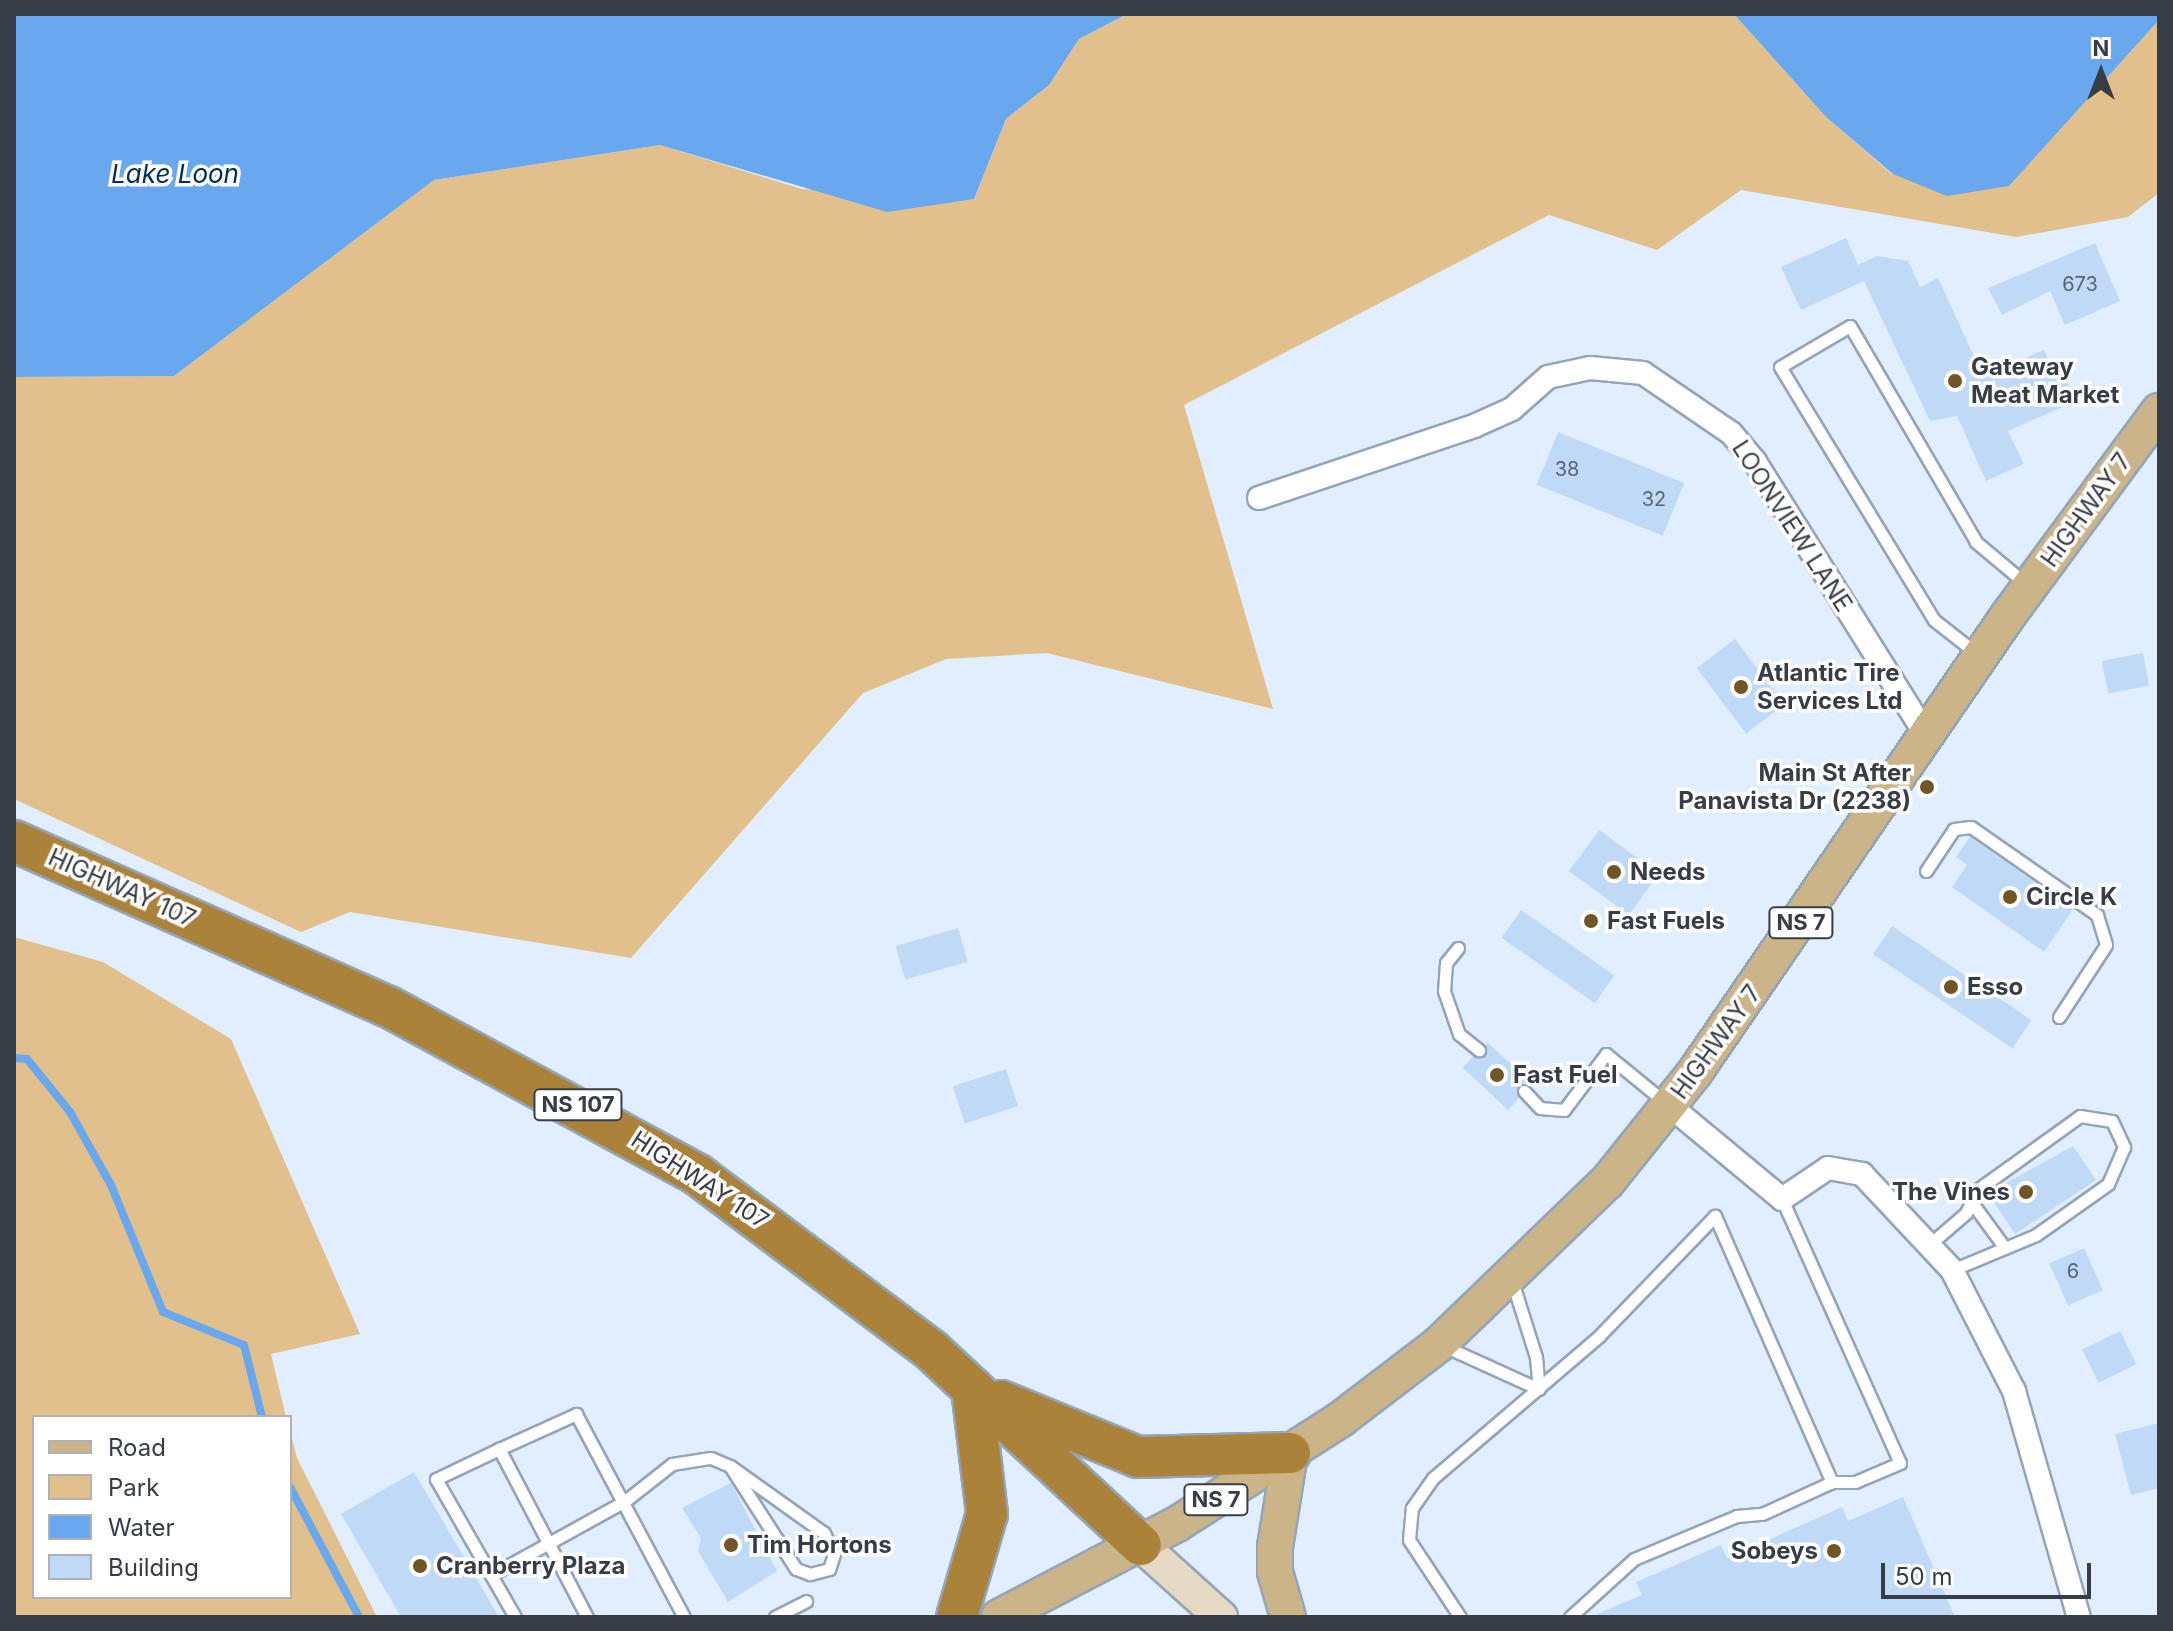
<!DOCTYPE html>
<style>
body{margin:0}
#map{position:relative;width:2173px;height:1631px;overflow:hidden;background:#e0eeff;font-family:Inter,sans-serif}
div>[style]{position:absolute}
.green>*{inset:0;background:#e1c08b}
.water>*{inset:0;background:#69a7ef}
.stream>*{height:8px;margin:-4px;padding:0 4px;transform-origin:4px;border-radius:4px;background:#69a7ef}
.building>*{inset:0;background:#c0d9f7;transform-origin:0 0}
.roads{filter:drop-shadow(2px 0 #95a5b8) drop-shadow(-2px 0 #95a5b8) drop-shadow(0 2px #95a5b8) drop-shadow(0 -2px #95a5b8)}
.service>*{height:11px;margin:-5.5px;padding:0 5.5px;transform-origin:5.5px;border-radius:5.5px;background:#fff}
.minor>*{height:22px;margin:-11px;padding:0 11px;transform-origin:11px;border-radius:11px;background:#fff}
.secondary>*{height:32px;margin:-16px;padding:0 16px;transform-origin:16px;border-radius:16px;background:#e6dac4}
.primary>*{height:34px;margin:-17px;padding:0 17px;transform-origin:17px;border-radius:17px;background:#ccb489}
.motorway>*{height:40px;margin:-20px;padding:0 20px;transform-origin:20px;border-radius:20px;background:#aa823a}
.dots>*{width:22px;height:22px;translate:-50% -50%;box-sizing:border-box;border:4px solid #fff;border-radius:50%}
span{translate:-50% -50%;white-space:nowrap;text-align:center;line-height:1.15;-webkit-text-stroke:7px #fff;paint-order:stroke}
.number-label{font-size:20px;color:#596472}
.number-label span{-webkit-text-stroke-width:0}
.shield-label span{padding:2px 6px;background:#fff;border:2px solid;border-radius:6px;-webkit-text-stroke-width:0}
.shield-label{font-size:22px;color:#373d46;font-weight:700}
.poi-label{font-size:24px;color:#373d46;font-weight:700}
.left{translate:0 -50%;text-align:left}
.right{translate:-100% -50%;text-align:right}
.street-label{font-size:24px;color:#373d46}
.water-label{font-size:26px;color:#002c59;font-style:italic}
.frame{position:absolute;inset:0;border:16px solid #373d46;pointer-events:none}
.legend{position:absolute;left:32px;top:1415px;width:260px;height:184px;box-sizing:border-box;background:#fff;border:2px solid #afb1b5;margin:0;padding:10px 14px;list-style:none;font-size:24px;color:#373d46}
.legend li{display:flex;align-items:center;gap:16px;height:40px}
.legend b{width:40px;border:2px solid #afb1b5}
.north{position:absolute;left:2061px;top:32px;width:80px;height:80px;-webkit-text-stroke:6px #fff;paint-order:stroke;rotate:0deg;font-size:22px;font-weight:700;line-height:32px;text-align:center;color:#373d46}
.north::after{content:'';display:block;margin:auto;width:28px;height:36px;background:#373d46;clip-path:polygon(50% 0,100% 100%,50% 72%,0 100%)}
.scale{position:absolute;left:1881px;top:1563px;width:210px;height:36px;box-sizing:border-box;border:4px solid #373d46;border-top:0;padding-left:10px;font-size:24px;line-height:28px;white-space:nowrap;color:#373d46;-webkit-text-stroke:6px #fff;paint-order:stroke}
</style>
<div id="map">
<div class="green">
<i style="clip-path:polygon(1127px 14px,1734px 14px,1826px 117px,1892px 174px,2009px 185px,2159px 20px,2159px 193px,2128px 217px,2016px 237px,1741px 190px,1657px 250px,1549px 215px,1184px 405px,1273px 709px,1047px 653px,946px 659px,863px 693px,631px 958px,350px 912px,301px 932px,14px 799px,14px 377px,174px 376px,434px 180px,660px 145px,802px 189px,974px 199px,1006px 119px,1049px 85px,1079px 39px)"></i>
<i style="clip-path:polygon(14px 937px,103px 962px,231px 1039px,360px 1334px,271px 1354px,286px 1417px,34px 1417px,34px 1597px,290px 1597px,290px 1431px,297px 1458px,377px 1617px,14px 1617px)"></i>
</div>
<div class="water">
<i style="clip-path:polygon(14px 14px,1127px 14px,1079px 39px,1049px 85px,1006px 119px,974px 199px,887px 212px,660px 145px,434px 180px,174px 376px,14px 377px)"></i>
<i style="clip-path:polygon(1734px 14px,2159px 14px,2159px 20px,2009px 186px,1947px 196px,1893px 174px,1826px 117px)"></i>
</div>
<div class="stream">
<i style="left:14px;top:1058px;width:13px;rotate:4deg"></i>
<i style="left:27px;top:1059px;width:68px;rotate:50.9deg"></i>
<i style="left:70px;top:1112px;width:84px;rotate:60.7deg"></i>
<i style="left:111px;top:1185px;width:137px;rotate:67.7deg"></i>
<i style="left:163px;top:1312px;width:87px;rotate:22.2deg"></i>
<i style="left:244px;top:1345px;width:74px;rotate:76deg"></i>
<i style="left:290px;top:1487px;width:147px;rotate:62deg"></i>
</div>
<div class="building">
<i style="clip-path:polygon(1846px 238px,1858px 265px,1877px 256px,1908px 261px,1920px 287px,1938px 278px,1983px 376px,2044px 350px,2055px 376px,2063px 373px,2076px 401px,2008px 431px,2024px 464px,1986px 481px,1957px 416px,1930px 421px,1864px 281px,1801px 310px,1781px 267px)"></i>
<i style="clip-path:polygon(2095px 243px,2120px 301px,2065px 325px,2050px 291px,2002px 315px,1988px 288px)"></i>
<i style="left:1558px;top:432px;width:136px;height:57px;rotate:22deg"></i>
<i style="left:1735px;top:639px;width:82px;height:48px;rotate:53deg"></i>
<i style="left:2143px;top:653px;width:33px;height:42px;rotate:79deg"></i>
<i style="left:1599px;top:830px;width:74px;height:51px;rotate:36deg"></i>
<i style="clip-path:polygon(1970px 837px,2073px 909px,2044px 952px,1952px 887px,1967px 865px,1956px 857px)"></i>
<i style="left:1521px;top:910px;width:114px;height:34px;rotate:35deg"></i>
<i style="left:1892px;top:926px;width:168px;height:34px;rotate:34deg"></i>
<i style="left:958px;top:928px;width:35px;height:65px;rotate:74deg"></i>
<i style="clip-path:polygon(1487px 1042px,1532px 1083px,1518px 1085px,1519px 1098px,1508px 1110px,1463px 1068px,1473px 1056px,1485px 1056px)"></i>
<i style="left:1006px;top:1069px;width:39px;height:56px;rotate:72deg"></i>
<i style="clip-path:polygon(2073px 1146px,2096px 1180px,2015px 1234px,1988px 1193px)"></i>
<i style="left:2084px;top:1248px;width:46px;height:38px;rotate:66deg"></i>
<i style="left:2120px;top:1331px;width:37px;height:42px;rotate:64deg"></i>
<i style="clip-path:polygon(2159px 1423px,2159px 1488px,2131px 1495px,2115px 1434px)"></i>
<i style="clip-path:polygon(414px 1472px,499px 1617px,401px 1617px,341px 1514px)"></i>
<i style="clip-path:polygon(731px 1483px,777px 1571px,728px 1602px,698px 1551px,701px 1538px,682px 1508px)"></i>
<i style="clip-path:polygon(1903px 1497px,1955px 1617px,1590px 1617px,1642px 1595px,1636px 1582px,1721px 1545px,1727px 1558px,1842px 1507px,1848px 1521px)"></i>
</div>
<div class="roads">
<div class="service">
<i style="left:1976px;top:653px;width:53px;rotate:-141.8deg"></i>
<i style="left:1934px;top:620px;width:296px;rotate:-121.3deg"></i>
<i style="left:1780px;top:367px;width:81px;rotate:-30.4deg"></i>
<i style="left:1850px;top:326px;width:250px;rotate:59.7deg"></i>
<i style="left:1976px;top:542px;width:65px;rotate:40deg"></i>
<i style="left:1926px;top:871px;width:50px;rotate:-56.3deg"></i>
<i style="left:1954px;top:829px;width:17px;rotate:-7deg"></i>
<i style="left:1971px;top:827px;width:154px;rotate:34.9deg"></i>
<i style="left:2097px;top:915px;width:31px;rotate:73deg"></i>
<i style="left:2106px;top:945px;width:86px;rotate:123.1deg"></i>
<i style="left:1458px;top:948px;width:19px;rotate:129deg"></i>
<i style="left:1446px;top:963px;width:28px;rotate:94deg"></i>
<i style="left:1444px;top:991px;width:46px;rotate:70.8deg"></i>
<i style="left:1459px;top:1034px;width:26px;rotate:39deg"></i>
<i style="left:1524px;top:1091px;width:23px;rotate:47deg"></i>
<i style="left:1540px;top:1108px;width:24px;rotate:5deg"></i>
<i style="left:1564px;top:1110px;width:70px;rotate:-53.1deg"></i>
<i style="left:1606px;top:1054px;width:77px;rotate:39.2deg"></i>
<i style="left:1970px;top:1200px;width:59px;rotate:53.9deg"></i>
<i style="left:1930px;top:1244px;width:48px;rotate:-40.7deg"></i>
<i style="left:1966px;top:1213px;width:25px;rotate:-64deg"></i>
<i style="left:1977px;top:1190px;width:127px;rotate:-35.7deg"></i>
<i style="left:2080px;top:1116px;width:32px;rotate:9deg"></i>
<i style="left:2112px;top:1121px;width:29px;rotate:65deg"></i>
<i style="left:2124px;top:1147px;width:40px;rotate:113.4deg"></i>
<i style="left:2108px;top:1184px;width:88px;rotate:144.7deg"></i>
<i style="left:2036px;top:1235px;width:91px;rotate:157.4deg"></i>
<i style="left:1512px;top:1281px;width:80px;rotate:72.5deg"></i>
<i style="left:1536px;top:1357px;width:32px;rotate:85deg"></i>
<i style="left:1444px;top:1346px;width:104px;rotate:24.4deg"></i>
<i style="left:499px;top:1449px;width:70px;rotate:154.5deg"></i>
<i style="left:436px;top:1479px;width:159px;rotate:60.2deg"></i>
<i style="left:730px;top:1466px;width:115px;rotate:35.5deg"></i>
<i style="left:824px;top:1533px;width:23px;rotate:65deg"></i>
<i style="left:834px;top:1554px;width:16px;rotate:108deg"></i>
<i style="left:829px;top:1569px;width:20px;rotate:165deg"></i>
<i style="left:810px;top:1574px;width:15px;rotate:-160deg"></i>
<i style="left:796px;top:1569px;width:122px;rotate:-122.7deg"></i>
<i style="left:491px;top:1575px;width:153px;rotate:-28.9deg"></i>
<i style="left:625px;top:1501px;width:60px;rotate:-38.2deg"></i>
<i style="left:672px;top:1464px;width:39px;rotate:-9deg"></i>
<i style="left:711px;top:1458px;width:21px;rotate:23deg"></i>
<i style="left:587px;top:1617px;width:190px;rotate:-117.6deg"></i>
<i style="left:499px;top:1449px;width:85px;rotate:-24.4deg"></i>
<i style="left:576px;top:1414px;width:230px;rotate:62deg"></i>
<i style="left:775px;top:1617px;width:35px;rotate:-27deg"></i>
<i style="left:1460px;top:1617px;width:92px;rotate:-123.5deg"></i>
<i style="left:1409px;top:1540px;width:32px;rotate:-85deg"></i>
<i style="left:1412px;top:1508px;width:37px;rotate:-55deg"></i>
<i style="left:1433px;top:1478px;width:218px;rotate:-40.5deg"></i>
<i style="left:1599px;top:1336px;width:167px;rotate:-46deg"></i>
<i style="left:1715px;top:1216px;width:291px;rotate:66.3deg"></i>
<i style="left:1570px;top:1617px;width:86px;rotate:-42.2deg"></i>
<i style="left:1634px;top:1559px;width:112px;rotate:-22.7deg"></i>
<i style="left:1737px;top:1516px;width:25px;rotate:-5deg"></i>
<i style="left:1762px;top:1514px;width:77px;rotate:-24.6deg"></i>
<i style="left:1832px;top:1482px;width:23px"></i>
<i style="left:1855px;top:1482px;width:49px;rotate:-22.9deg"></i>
<i style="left:1900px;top:1463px;width:289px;rotate:-114.1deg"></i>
</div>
<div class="minor">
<i style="left:1259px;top:498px;width:227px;rotate:-18.5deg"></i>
<i style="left:1474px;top:426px;width:42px;rotate:-24.1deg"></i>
<i style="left:1512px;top:409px;width:48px;rotate:-41.6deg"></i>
<i style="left:1548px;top:377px;width:43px;rotate:-12.1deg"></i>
<i style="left:1590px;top:368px;width:53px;rotate:5.4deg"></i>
<i style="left:1643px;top:373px;width:107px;rotate:34.3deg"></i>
<i style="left:1731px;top:433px;width:38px;rotate:50deg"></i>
<i style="left:1755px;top:462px;width:322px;rotate:57.9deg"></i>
<i style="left:1670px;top:1106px;width:146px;rotate:39.7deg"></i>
<i style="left:1782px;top:1199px;width:55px;rotate:-34deg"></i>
<i style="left:1828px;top:1168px;width:35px;rotate:10deg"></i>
<i style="left:1862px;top:1174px;width:132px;rotate:46.8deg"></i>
<i style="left:1952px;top:1270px;width:136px;rotate:62.9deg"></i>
<i style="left:2014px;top:1391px;width:235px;rotate:74deg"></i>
</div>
<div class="secondary">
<i style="left:1141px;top:1545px;width:108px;rotate:42deg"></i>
</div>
<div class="primary">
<i style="left:999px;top:1617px;width:201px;rotate:-27.6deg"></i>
<i style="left:1177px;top:1524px;width:195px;rotate:-32.6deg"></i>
<i style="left:1341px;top:1419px;width:123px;rotate:-37.4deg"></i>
<i style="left:1439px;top:1344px;width:233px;rotate:-44deg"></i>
<i style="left:1607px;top:1182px;width:141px;rotate:-51.3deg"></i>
<i style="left:1695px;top:1072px;width:552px;rotate:-55.56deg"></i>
<i style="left:2007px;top:617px;width:256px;rotate:-53.6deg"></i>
<i style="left:1288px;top:1617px;width:47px;rotate:-106.1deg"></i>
<i style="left:1275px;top:1572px;width:25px;rotate:-90deg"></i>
<i style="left:1275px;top:1547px;width:95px;rotate:-80.9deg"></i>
</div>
<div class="motorway">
<i style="left:14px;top:841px;width:410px;rotate:23.9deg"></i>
<i style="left:389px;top:1007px;width:352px;rotate:28.5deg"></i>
<i style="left:698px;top:1175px;width:293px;rotate:36.9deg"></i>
<i style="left:932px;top:1351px;width:285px;rotate:42.9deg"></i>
<i style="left:1001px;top:1401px;width:148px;rotate:22.2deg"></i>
<i style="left:1138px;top:1457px;width:152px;rotate:-1.5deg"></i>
<i style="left:957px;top:1617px;width:107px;rotate:-73.8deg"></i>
<i style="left:987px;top:1514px;width:127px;rotate:-96.8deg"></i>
</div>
</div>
<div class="dots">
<i style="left:1955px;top:381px;background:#705527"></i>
<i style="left:1741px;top:687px;background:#705527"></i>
<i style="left:1927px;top:787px;background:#705527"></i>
<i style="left:1614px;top:872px;background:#705527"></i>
<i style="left:2010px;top:897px;background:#705527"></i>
<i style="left:1591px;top:921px;background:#705527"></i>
<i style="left:1951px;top:987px;background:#705527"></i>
<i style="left:1497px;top:1075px;background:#705527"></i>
<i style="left:2026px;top:1192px;background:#705527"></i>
<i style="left:731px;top:1545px;background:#705527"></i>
<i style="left:1834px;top:1551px;background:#705527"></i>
<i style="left:420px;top:1566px;background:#705527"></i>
</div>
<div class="number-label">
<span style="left:2080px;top:284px">673</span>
<span style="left:1567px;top:469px">38</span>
<span style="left:1654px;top:499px">32</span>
<span style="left:2073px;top:1271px">6</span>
</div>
<div class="shield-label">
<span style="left:1801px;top:923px">NS 7</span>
<span style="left:578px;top:1105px">NS 107</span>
<span style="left:1216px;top:1500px">NS 7</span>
</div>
<div class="poi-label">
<span class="left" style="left:1971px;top:381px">Gateway<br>Meat Market</span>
<span class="left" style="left:1757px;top:687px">Atlantic Tire<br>Services Ltd</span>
<span class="right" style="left:1911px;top:787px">Main St After<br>Panavista Dr (2238)</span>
<span class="left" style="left:1630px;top:872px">Needs</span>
<span class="left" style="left:2026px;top:897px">Circle K</span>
<span class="left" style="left:1607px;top:921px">Fast Fuels</span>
<span class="left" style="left:1967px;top:987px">Esso</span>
<span class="left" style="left:1513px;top:1075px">Fast Fuel</span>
<span class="right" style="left:2010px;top:1192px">The Vines</span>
<span class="left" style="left:747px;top:1545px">Tim Hortons</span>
<span class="right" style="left:1818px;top:1551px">Sobeys</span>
<span class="left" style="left:436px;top:1566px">Cranberry Plaza</span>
</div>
<div class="street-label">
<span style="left:2086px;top:510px;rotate:-54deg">HIGHWAY 7</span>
<span style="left:1792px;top:526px;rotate:57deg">LOONVIEW LANE</span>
<span style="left:122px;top:888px;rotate:24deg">HIGHWAY 107</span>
<span style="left:1716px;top:1042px;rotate:-54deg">HIGHWAY 7</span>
<span style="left:700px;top:1180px;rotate:33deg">HIGHWAY 107</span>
</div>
<div class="water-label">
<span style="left:175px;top:174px">Lake Loon</span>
</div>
<div class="frame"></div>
<ul class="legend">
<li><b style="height:10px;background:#ccb489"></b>Road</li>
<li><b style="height:22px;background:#e1c08b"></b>Park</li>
<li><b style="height:22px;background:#69a7ef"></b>Water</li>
<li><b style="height:22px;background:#c0d9f7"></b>Building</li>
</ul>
<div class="north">N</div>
<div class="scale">50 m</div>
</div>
